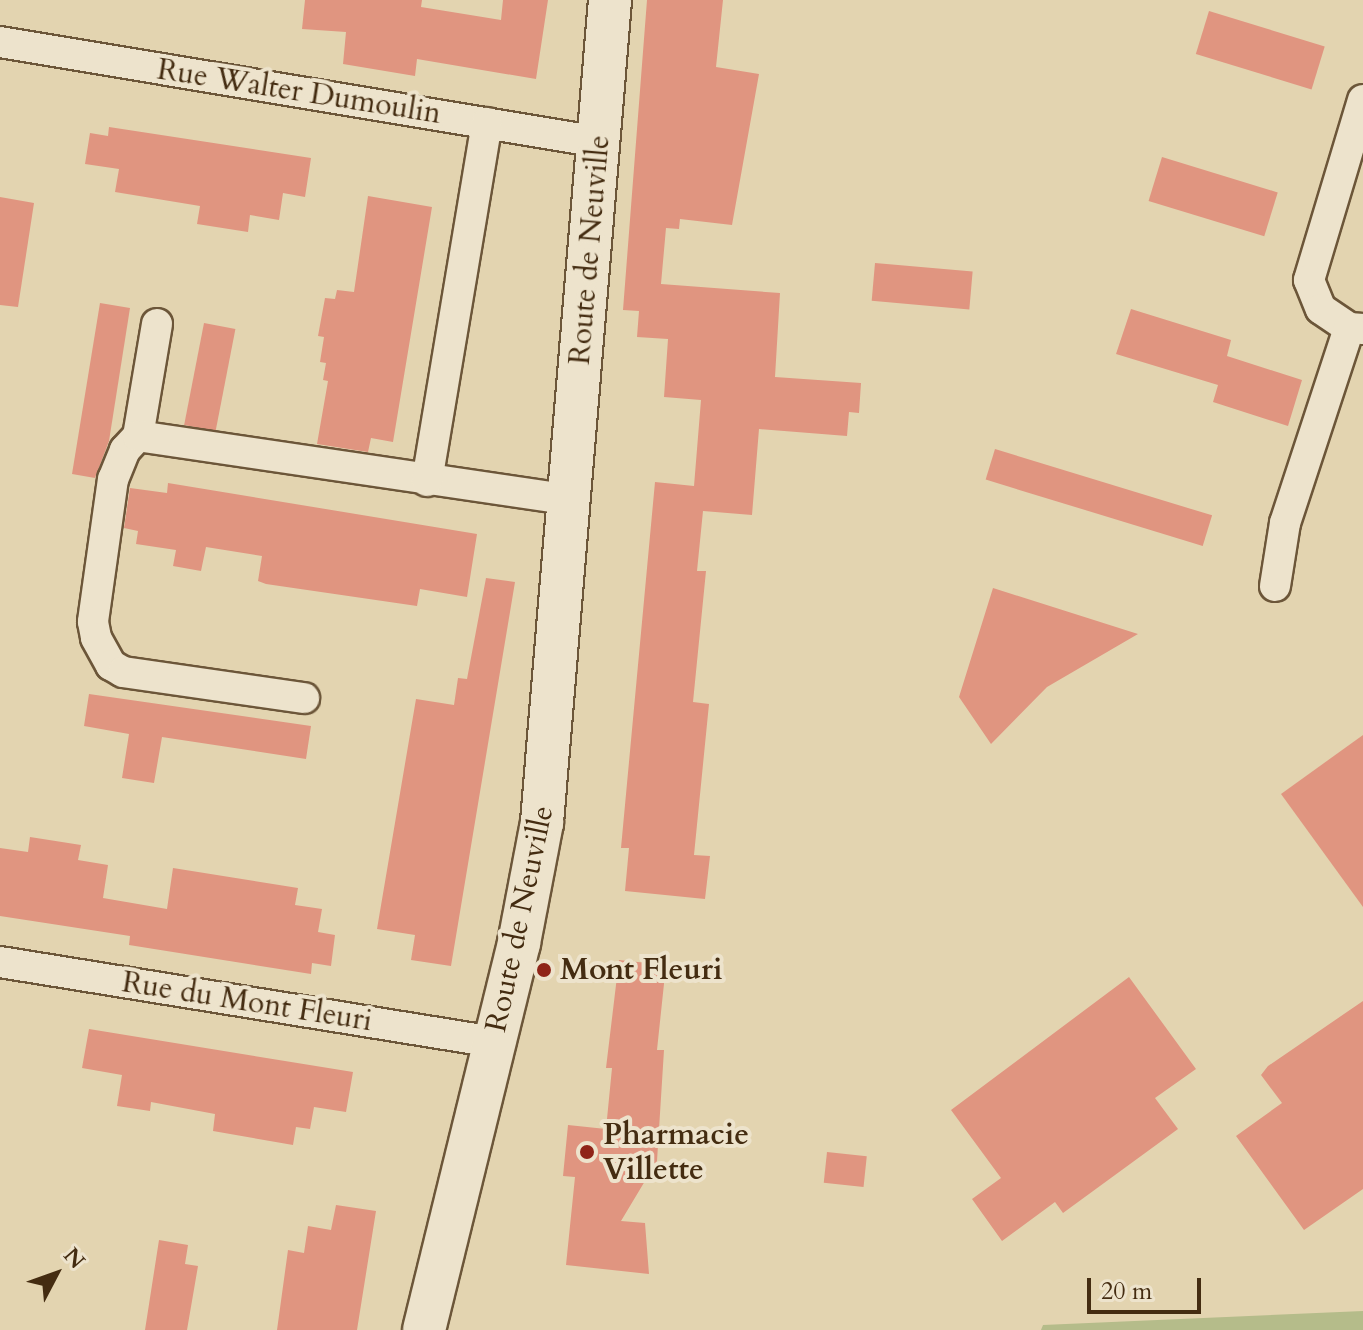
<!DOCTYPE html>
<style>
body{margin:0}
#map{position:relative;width:1363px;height:1330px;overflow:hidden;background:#e3d4b0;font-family:Cardo,serif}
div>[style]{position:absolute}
.green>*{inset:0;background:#b5bc8a}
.building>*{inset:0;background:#e09580;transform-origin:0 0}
.roads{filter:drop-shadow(2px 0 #6c5639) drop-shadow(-2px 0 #6c5639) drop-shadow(0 2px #6c5639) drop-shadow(0 -2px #6c5639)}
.street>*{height:30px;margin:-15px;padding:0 15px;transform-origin:15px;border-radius:15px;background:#ede3cc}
.secondary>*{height:42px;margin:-21px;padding:0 21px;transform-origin:21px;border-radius:21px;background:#ede3cc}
.dots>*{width:22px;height:22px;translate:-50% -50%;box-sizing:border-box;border:4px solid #ede3cc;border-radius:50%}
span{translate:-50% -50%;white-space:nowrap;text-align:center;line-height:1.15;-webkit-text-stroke:8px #ede3cc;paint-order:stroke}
.street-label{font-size:30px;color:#442c11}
.poi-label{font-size:30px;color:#442c11;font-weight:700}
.left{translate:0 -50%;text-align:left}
.north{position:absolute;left:16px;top:1234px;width:80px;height:80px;-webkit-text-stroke:6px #ede3cc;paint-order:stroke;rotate:49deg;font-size:22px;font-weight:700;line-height:32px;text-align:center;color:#442c11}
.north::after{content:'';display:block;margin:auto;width:28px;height:36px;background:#442c11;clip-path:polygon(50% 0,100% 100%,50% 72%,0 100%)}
.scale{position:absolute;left:1087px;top:1278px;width:114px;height:36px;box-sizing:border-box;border:4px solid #442c11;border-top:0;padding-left:10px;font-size:24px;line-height:28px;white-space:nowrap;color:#442c11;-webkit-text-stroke:6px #ede3cc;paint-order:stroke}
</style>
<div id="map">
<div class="green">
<i style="clip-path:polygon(1363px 1311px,1363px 1330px,1041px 1330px,1043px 1325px)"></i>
</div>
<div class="building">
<i style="clip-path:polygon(305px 0,422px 0,421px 7px,501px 20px,503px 0,548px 0,536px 79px,417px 59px,415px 76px,343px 64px,346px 32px,302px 29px)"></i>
<i style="clip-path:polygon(647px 0,723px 0,716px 67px,759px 74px,732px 225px,680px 219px,679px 229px,666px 228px,661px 284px,780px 293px,775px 377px,861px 383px,859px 413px,849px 412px,847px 436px,759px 429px,752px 515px,703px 511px,697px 571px,706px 571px,693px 702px,709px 704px,694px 855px,710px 856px,705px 899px,625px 891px,629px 848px,621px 848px,655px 482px,694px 486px,701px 400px,664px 397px,668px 339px,637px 337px,639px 311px,623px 310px)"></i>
<i style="left:1209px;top:11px;width:121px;height:45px;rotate:17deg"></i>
<i style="clip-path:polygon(109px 127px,311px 158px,305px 197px,283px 193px,279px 220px,250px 215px,248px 232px,197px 224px,200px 206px,115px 192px,119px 169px,85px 164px,90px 133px,108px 136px)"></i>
<i style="left:1162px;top:157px;width:121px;height:46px;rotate:17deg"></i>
<i style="clip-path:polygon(368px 196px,432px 207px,393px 442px,371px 438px,368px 452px,317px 444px,328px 381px,323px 380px,326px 363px,320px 362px,324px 337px,318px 336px,325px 298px,335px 299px,337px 290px,354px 292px)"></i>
<i style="clip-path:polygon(0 197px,34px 203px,18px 307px,0 305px)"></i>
<i style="left:875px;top:263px;width:98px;height:38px;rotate:5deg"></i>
<i style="clip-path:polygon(100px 303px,130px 308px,109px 441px,95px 478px,72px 474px)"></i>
<i style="clip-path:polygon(1131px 309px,1231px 340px,1227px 356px,1302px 380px,1288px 426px,1213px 402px,1218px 385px,1116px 354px)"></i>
<i style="left:204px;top:323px;width:32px;height:104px;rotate:11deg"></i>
<i style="left:995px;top:449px;width:227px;height:32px;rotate:17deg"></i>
<i style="clip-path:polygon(168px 483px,477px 534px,467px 597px,420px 589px,417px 606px,266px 584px,258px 581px,262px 556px,206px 547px,201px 571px,173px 566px,176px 550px,136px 544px,138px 531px,124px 528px,130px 488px,167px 493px)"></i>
<i style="clip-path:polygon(486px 578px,515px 582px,451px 966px,411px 960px,415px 935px,377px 929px,416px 699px,454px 705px,458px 678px,467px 679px)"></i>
<i style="clip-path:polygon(993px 588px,1138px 634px,1047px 687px,991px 744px,959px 697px)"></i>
<i style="clip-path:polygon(89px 694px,311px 726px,306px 759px,162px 737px,154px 783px,122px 778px,129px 734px,84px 726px)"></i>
<i style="clip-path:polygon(1363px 735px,1363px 907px,1281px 794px)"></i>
<i style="clip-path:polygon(30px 837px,81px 845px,78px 860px,108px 865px,103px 898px,167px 909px,173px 868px,298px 888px,295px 905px,322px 909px,318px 932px,335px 935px,331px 966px,312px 963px,311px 974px,129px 945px,130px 936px,0 916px,0 848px,28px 852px)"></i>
<i style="clip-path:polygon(619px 960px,666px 965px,657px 1050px,664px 1050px,657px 1161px,621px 1221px,645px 1223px,649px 1274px,566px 1265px,575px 1177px,563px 1176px,568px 1125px,606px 1129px,612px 1068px,606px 1068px)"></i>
<i style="clip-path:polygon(1129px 977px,1196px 1069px,1155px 1098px,1178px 1129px,1063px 1213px,1055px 1202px,1002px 1241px,972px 1199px,1001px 1178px,951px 1110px)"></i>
<i style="clip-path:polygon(1363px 1001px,1363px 1189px,1304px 1230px,1236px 1136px,1282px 1103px,1261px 1075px,1268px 1066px)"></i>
<i style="clip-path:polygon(89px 1029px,353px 1072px,346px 1112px,314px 1107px,310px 1129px,296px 1127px,293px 1145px,213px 1131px,215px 1114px,151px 1102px,150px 1111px,117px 1106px,122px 1075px,82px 1068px)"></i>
<i style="left:827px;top:1152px;width:40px;height:31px;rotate:6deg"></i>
<i style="clip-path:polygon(336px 1205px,376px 1211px,357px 1330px,277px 1330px,288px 1250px,304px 1253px,308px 1226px,331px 1230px)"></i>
<i style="clip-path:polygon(159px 1240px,188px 1245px,185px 1264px,198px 1266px,187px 1330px,145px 1330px)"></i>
</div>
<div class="roads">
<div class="street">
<i style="left:0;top:42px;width:607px;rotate:9.48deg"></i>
<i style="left:1363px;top:100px;width:188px;rotate:106.7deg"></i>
<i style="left:1309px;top:280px;width:31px;rotate:68deg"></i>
<i style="left:1321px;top:309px;width:34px;rotate:34deg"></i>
<i style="left:1349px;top:328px;width:14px;rotate:4deg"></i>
<i style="left:157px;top:324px;width:114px;rotate:99.6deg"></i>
<i style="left:138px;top:436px;width:19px;rotate:133deg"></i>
<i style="left:125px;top:450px;width:31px;rotate:112deg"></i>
<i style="left:113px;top:479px;width:144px;rotate:98deg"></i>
<i style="left:93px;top:622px;width:16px;rotate:79deg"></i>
<i style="left:96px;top:638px;width:31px;rotate:61deg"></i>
<i style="left:111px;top:665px;width:14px;rotate:30deg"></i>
<i style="left:123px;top:672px;width:183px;rotate:8.2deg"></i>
<i style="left:138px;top:436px;width:437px;rotate:8.4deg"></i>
<i style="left:427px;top:481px;width:363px;rotate:-80.5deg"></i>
<i style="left:1275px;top:586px;width:64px;rotate:-81deg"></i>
<i style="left:1285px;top:523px;width:205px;rotate:-71.8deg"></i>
<i style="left:0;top:962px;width:500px;rotate:9.2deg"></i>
</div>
<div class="secondary">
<i style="left:424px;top:1330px;width:398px;rotate:-76.2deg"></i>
<i style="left:519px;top:943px;width:123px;rotate:-79.2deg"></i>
<i style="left:542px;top:822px;width:825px;rotate:-85.27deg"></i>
</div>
</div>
<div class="dots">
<i style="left:544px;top:970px;background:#8f2418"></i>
<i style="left:587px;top:1152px;background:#8f2418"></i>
</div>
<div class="street-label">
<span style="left:299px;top:92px;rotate:9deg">Rue Walter Dumoulin</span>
<span style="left:590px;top:250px;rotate:-85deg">Route de Neuville</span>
<span style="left:520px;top:919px;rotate:-78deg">Route de Neuville</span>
<span style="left:247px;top:1002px;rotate:9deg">Rue du Mont Fleuri</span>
</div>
<div class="poi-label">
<span class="left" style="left:560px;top:970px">Mont Fleuri</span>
<span class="left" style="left:603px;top:1152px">Pharmacie<br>Villette</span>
</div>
<div class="north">N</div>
<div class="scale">20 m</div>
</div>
